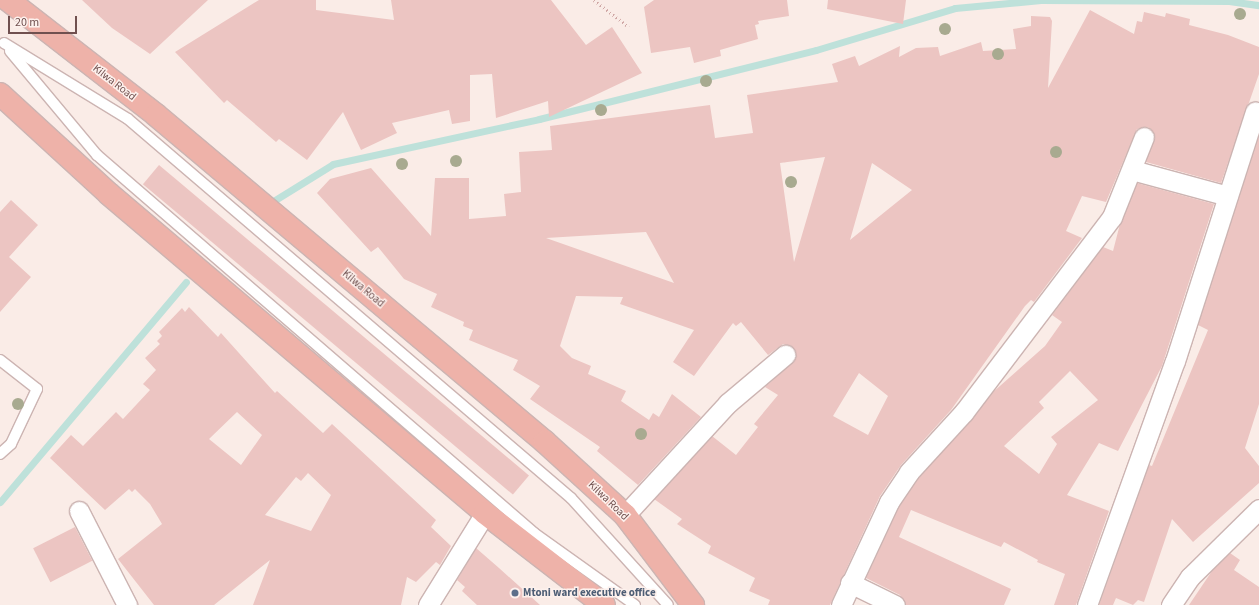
<!DOCTYPE html>
<style>
body{margin:0}
#map{position:relative;width:1259px;height:605px;overflow:hidden;background:#faece7;font-family:"Source Sans 3",sans-serif}
div>[style]{position:absolute}
.stream>*{height:7px;margin:-3.5px;padding:0 3.5px;transform-origin:3.5px;border-radius:3.5px;background:#bee1da}
.building>*{inset:0;background:#ecc5c2;transform-origin:0 0}
.path>*{height:2.5px;margin-top:-1.25px;transform-origin:0;background:repeating-linear-gradient(90deg,#d0a8a6 0 1px,transparent 0 4px)}
.roads{filter:drop-shadow(1px 0 #ccb4b2) drop-shadow(-1px 0 #ccb4b2) drop-shadow(0 1px #ccb4b2) drop-shadow(0 -1px #ccb4b2)}
.service>*{height:10px;margin:-5px;padding:0 5px;transform-origin:5px;border-radius:5px;background:#fff}
.minor>*{height:19px;margin:-9.5px;padding:0 9.5px;transform-origin:9.5px;border-radius:9.5px;background:#fff}
.trunk>*{height:22px;margin:-11px;padding:0 11px;transform-origin:11px;border-radius:11px;background:#eeb2a9}
.trees>*{width:12px;height:12px;margin:-6px;border-radius:50%;background:#a8aa90}
.dots>*{width:11px;height:11px;translate:-50% -50%;box-sizing:border-box;border:2px solid #fdf1ed;border-radius:50%}
span{translate:-50% -50%;white-space:nowrap;text-align:center;line-height:1.15;-webkit-text-stroke:3px #fdf1ed;paint-order:stroke}
.street-label{font-size:11px;color:#70504f}
.service-label{font-size:11px;color:#4e5e75;font-weight:700}
.left{translate:0 -50%;text-align:left}
.scale{position:absolute;left:8px;top:16px;width:69px;height:18px;box-sizing:border-box;border:2px solid #70504f;border-top:0;padding-left:5px;font-size:12px;line-height:14px;white-space:nowrap;color:#70504f;-webkit-text-stroke:3px #fdf1ed;paint-order:stroke}
</style>
<div id="map">
<div class="stream">
<i style="left:275px;top:200px;width:68px;rotate:-31.8deg"></i>
<i style="left:333px;top:164px;width:211px;rotate:-12.3deg"></i>
<i style="left:539px;top:119px;width:285px;rotate:-14deg"></i>
<i style="left:816px;top:50px;width:145px;rotate:-16.8deg"></i>
<i style="left:955px;top:8px;width:86px;rotate:-5.3deg"></i>
<i style="left:1041px;top:0;width:188px;rotate:0.3deg"></i>
<i style="left:1229px;top:1px;width:30px;rotate:8deg"></i>
<i style="left:0;top:502px;width:288px;rotate:-49.8deg"></i>
</div>
<div class="building">
<i style="clip-path:polygon(82px 0,208px 0,150px 54px,112px 28px)"></i>
<i style="clip-path:polygon(259px 0,316px 0,316px 10px,394px 20px,391px 0,551px 0,586px 45px,612px 27px,642px 73px,549px 117px,548px 101px,496px 118px,492px 74px,470px 75px,470px 121px,452px 124px,449px 110px,392px 123px,397px 133px,361px 150px,343px 112px,307px 160px,279px 139px,276px 142px,227px 100px,224px 103px,175px 52px)"></i>
<i style="clip-path:polygon(654px 0,787px 0,789px 16px,758px 21px,759px 24px,755px 25px,758px 39px,720px 50px,721px 56px,694px 63px,690px 47px,651px 53px,644px 7px)"></i>
<i style="clip-path:polygon(828px 0,906px 0,903px 24px,827px 9px)"></i>
<i style="clip-path:polygon(evenodd,1090px 10px,1134px 34px,1137px 21px,1142px 22px,1144px 12px,1165px 17px,1166px 13px,1190px 19px,1189px 25px,1228px 35px,1259px 47px,1259px 74px,1221px 183px,1146px 162px,1155px 135px,1148px 127px,1137px 129px,1106px 202px,1082px 196px,1066px 231px,1082px 238px,1034px 302px,1031px 300px,1025px 306px,951px 410px,901px 465px,880px 496px,830px 605px,768px 605px,770px 600px,749px 591px,755px 578px,708px 553px,711px 546px,677px 524px,682px 519px,654px 499px,712px 436px,736px 455px,758px 427px,754px 424px,778px 395px,765px 387px,792px 363px,796px 353px,793px 348px,783px 344px,768px 355px,741px 322px,736px 326px,733px 323px,694px 376px,673px 362px,694px 330px,620px 304px,623px 297px,576px 296px,560px 346px,572px 358px,591px 366px,588px 374px,626px 391px,621px 401px,649px 420px,653px 413px,659px 417px,672px 394px,701px 417px,638px 485px,597px 451px,600px 447px,530px 399px,540px 386px,513px 370px,518px 360px,469px 340px,473px 330px,463px 326px,464px 322px,431px 307px,437px 294px,404px 279px,378px 247px,371px 252px,317px 193px,330px 179px,371px 168px,431px 236px,435px 178px,469px 178px,469px 219px,506px 216px,504px 194px,521px 192px,519px 152px,552px 150px,550px 126px,710px 105px,715px 138px,753px 133px,747px 95px,838px 82px,832px 64px,855px 56px,859px 66px,900px 46px,899px 57px,916px 48px,938px 47px,940px 56px,981px 42px,983px 51px,1016px 49px,1013px 29px,1031px 26px,1031px 16px,1050px 17px,1052px 21px,1048px 88px,1090px 10px,825px 157px,794px 262px,780px 163px,825px 157px,1090px 10px,872px 163px,912px 190px,850px 240px,872px 163px,1090px 10px,646px 232px,674px 283px,546px 238px,646px 232px,1090px 10px,859px 373px,888px 396px,868px 435px,833px 416px,859px 373px)"></i>
<i style="clip-path:polygon(1259px 136px,1259px 404px,1245px 448px,1259px 466px,1259px 483px,1193px 542px,1172px 519px,1144px 602px,1138px 600px,1133px 605px,1116px 598px,1113px 605px,1099px 605px,1149px 465px,1152px 466px,1208px 330px,1198px 325px)"></i>
<i style="left:159px;top:165px;width:483px;height:25px;rotate:40deg"></i>
<i style="clip-path:polygon(evenodd,1137px 183px,1214px 204px,1162px 366px,1118px 451px,1099px 443px,1067px 495px,1109px 511px,1076px 605px,1054px 605px,1065px 574px,1037px 562px,1038px 560px,1004px 542px,1001px 547px,911px 510px,899px 537px,1011px 589px,1004px 605px,906px 605px,900px 595px,866px 578px,899px 507px,918px 479px,992px 393px,1045px 346px,1062px 322px,1052px 315px,1103px 247px,1113px 251px,1120px 224px,1137px 183px,1070px 371px,1098px 400px,1051px 437px,1057px 444px,1039px 474px,1004px 446px,1044px 408px,1039px 402px,1070px 371px)"></i>
<i style="clip-path:polygon(11px 200px,38px 225px,9px 257px,31px 277px,0 312px,0 212px)"></i>
<i style="clip-path:polygon(evenodd,189px 307px,218px 337px,221px 333px,275px 393px,277px 391px,323px 433px,332px 424px,436px 520px,431px 527px,451px 546px,440px 565px,436px 562px,416px 582px,407px 577px,401px 605px,253px 605px,270px 560px,214px 605px,154px 605px,118px 559px,162px 524px,150px 504px,135px 489px,132px 492px,129px 489px,105px 510px,50px 458px,71px 435px,83px 446px,116px 412px,123px 419px,150px 390px,143px 384px,156px 370px,145px 358px,160px 344px,157px 341px,162px 336px,159px 332px,182px 308px,185px 312px,189px 307px,237px 412px,262px 435px,241px 465px,209px 439px,237px 412px,189px 307px,308px 473px,331px 495px,311px 531px,265px 515px,296px 477px,301px 481px,308px 473px)"></i>
<i style="left:75px;top:527px;width:38px;height:47px;rotate:63deg"></i>
<i style="clip-path:polygon(476px 548px,499px 568px,540px 605px,477px 605px,462px 591px,465px 587px,457px 580px)"></i>
<i style="clip-path:polygon(1230px 553px,1240px 560px,1234px 570px,1259px 587px,1259px 605px,1189px 605px,1212px 571px)"></i>
</div>
<div class="path">
<i style="left:594px;top:0;width:44px;rotate:37.6deg"></i>
</div>
<div class="roads">
<div class="service">
<i style="left:4px;top:43px;width:145px;rotate:31.5deg"></i>
<i style="left:128px;top:119px;width:583px;rotate:40.55deg"></i>
<i style="left:571px;top:498px;width:144px;rotate:47.8deg"></i>
<i style="left:10px;top:51px;width:136px;rotate:50.1deg"></i>
<i style="left:97px;top:155px;width:578px;rotate:40.86deg"></i>
<i style="left:534px;top:533px;width:124px;rotate:35.5deg"></i>
<i style="left:0;top:360px;width:47px;rotate:38.1deg"></i>
<i style="left:37px;top:389px;width:61px;rotate:115.3deg"></i>
<i style="left:11px;top:444px;width:15px;rotate:138deg"></i>
</div>
<div class="minor">
<i style="left:1132px;top:170px;width:99px;rotate:15.2deg"></i>
<i style="left:79px;top:511px;width:106px;rotate:62.9deg"></i>
<i style="left:625px;top:515px;width:152px;rotate:-47.4deg"></i>
<i style="left:728px;top:403px;width:75px;rotate:-40.1deg"></i>
<i style="left:850px;top:583px;width:50px;rotate:26.1deg"></i>
<i style="left:428px;top:605px;width:108px;rotate:-58.2deg"></i>
<i style="left:841px;top:605px;width:114px;rotate:-65deg"></i>
<i style="left:889px;top:502px;width:36px;rotate:-56deg"></i>
<i style="left:909px;top:472px;width:81px;rotate:-47.5deg"></i>
<i style="left:964px;top:412px;width:245px;rotate:-52.8deg"></i>
<i style="left:1112px;top:217px;width:86px;rotate:-68.2deg"></i>
<i style="left:1087px;top:605px;width:259px;rotate:-70.2deg"></i>
<i style="left:1175px;top:361px;width:262px;rotate:-72.2deg"></i>
<i style="left:1171px;top:605px;width:34px;rotate:-56deg"></i>
<i style="left:1190px;top:577px;width:97px;rotate:-44.6deg"></i>
</div>
<div class="trunk">
<i style="left:8px;top:0;width:187px;rotate:37.8deg"></i>
<i style="left:156px;top:115px;width:508px;rotate:40.05deg"></i>
<i style="left:545px;top:442px;width:108px;rotate:42.4deg"></i>
<i style="left:625px;top:515px;width:113px;rotate:52.9deg"></i>
<i style="left:0;top:94px;width:148px;rotate:42.5deg"></i>
<i style="left:109px;top:194px;width:493px;rotate:40.3deg"></i>
<i style="left:485px;top:513px;width:150px;rotate:37.7deg"></i>
</div>
</div>
<div class="trees">
<i style="left:1240px;top:14px"></i>
<i style="left:945px;top:29px"></i>
<i style="left:998px;top:54px"></i>
<i style="left:706px;top:81px"></i>
<i style="left:601px;top:110px"></i>
<i style="left:1056px;top:152px"></i>
<i style="left:456px;top:161px"></i>
<i style="left:402px;top:164px"></i>
<i style="left:791px;top:182px"></i>
<i style="left:18px;top:404px"></i>
<i style="left:641px;top:434px"></i>
</div>
<div class="dots">
<i style="left:515px;top:593px;background:#5c6f8a"></i>
</div>
<div class="street-label">
<span style="left:114px;top:83px;rotate:38deg">Kilwa Road</span>
<span style="left:363px;top:289px;rotate:40deg">Kilwa Road</span>
<span style="left:608px;top:501px;rotate:44deg">Kilwa Road</span>
</div>
<div class="service-label">
<span class="left" style="left:523px;top:593px">Mtoni ward executive office</span>
</div>
<div class="scale">20 m</div>
</div>
